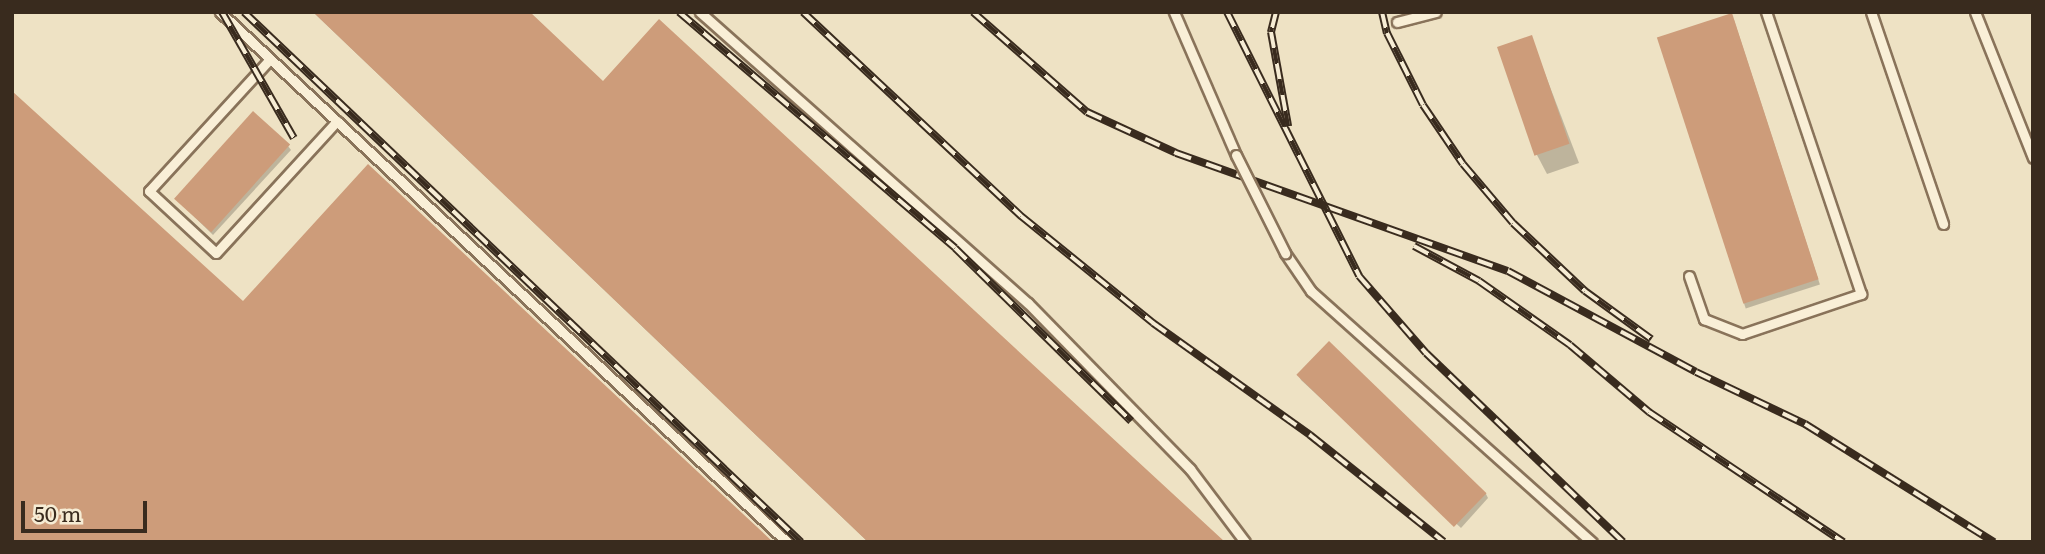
<!DOCTYPE html>
<style>
body{margin:0}
#map{position:relative;width:2045px;height:554px;overflow:hidden;background:#eee2c4;font-family:Literata,serif}
div>[style]{position:absolute}
.shadow>*{inset:0;background:#0003;transform-origin:0 0}
.building>*{inset:0;background:#cd9c7a;transform-origin:0 0}
.roads{filter:drop-shadow(2px 0 #89735a) drop-shadow(-2px 0 #89735a) drop-shadow(0 2px #89735a) drop-shadow(0 -2px #89735a)}
.service>*{height:9px;margin:-4.5px;padding:0 4.5px;transform-origin:4.5px;border-radius:4.5px;background:#f9efd7}
.rail>*{height:8px;margin-top:-4px;transform-origin:0;background:repeating-linear-gradient(90deg,#f6ecd4 0 16px,#392b1e 0 32px);box-sizing:border-box;border-block:2px solid #392b1e}
.bridges{filter:drop-shadow(2px 0 #89735a) drop-shadow(-2px 0 #89735a) drop-shadow(0 2px #89735a) drop-shadow(0 -2px #89735a)}
.service-bridge>*{height:9px;margin:-4.5px;padding:0 4.5px;transform-origin:4.5px;border-radius:4.5px;background:#f9efd7}
span{translate:-50% -50%;white-space:nowrap;text-align:center;line-height:1.15;-webkit-text-stroke:5px #f6ecd4;paint-order:stroke}
.frame{position:absolute;inset:0;border:14px solid #392b1e;pointer-events:none}
.scale{position:absolute;left:21px;top:501px;width:126px;height:32px;box-sizing:border-box;border:4px solid #392b1e;border-top:0;padding-left:9px;font-size:21px;line-height:24px;white-space:nowrap;color:#392b1e;-webkit-text-stroke:5px #f6ecd4;paint-order:stroke}
</style>
<div id="map">
<div class="shadow">
<i style="clip-path:polygon(313px 12px,527px 12px,603px 84px,868px 542px)"></i>
<i style="left:1734px;top:20px;width:278px;height:78px;rotate:72deg"></i>
<i style="clip-path:polygon(1531px 37px,1579px 163px,1547px 174px,1537px 155px)"></i>
<i style="clip-path:polygon(288px 146px,291px 150px,213px 235px,175px 198px)"></i>
<i style="clip-path:polygon(1329px 343px,1486px 494px,1488px 498px,1461px 528px,1301px 380px,1299px 376px)"></i>
</div>
<div class="building">
<i style="clip-path:polygon(313px 12px,530px 12px,603px 81px,659px 19px,1225px 542px,868px 542px)"></i>
<i style="left:1732px;top:13px;width:280px;height:79px;rotate:72deg"></i>
<i style="left:1532px;top:35px;width:115px;height:37px;rotate:71deg"></i>
<i style="clip-path:polygon(12px 91px,243px 301px,368px 164px,773px 542px,12px 542px)"></i>
<i style="left:253px;top:111px;width:50px;height:118px;rotate:42deg"></i>
<i style="left:1329px;top:341px;width:219px;height:47px;rotate:44deg"></i>
</div>
<div class="roads">
<div class="service">
<i style="left:220px;top:12px;width:776px;rotate:43.07deg"></i>
<i style="left:700px;top:12px;width:438px;rotate:41.6deg"></i>
<i style="left:1028px;top:303px;width:232px;rotate:45.7deg"></i>
<i style="left:1190px;top:469px;width:91px;rotate:53deg"></i>
<i style="left:1174px;top:12px;width:156px;rotate:66.6deg"></i>
<i style="left:1871px;top:12px;width:224px;rotate:71.2deg"></i>
<i style="left:1975px;top:12px;width:157px;rotate:68.3deg"></i>
<i style="left:1397px;top:22px;width:40px;rotate:-14.4deg"></i>
<i style="left:270px;top:59px;width:179px;rotate:132.5deg"></i>
<i style="left:149px;top:191px;width:91px;rotate:42.8deg"></i>
<i style="left:216px;top:253px;width:179px;rotate:-47.5deg"></i>
<i style="left:1285px;top:253px;width:46px;rotate:55.6deg"></i>
<i style="left:1311px;top:291px;width:377px;rotate:41.8deg"></i>
<i style="left:1689px;top:276px;width:46px;rotate:70.8deg"></i>
<i style="left:1704px;top:319px;width:41px;rotate:21.5deg"></i>
<i style="left:1742px;top:334px;width:126px;rotate:-18.6deg"></i>
<i style="left:1861px;top:294px;width:298px;rotate:-108.6deg"></i>
</div>
</div>
<div class="rail">
<i style="left:222px;top:12px;width:145px;rotate:60.3deg"></i>
<i style="left:244px;top:12px;width:769px;rotate:43.58deg"></i>
<i style="left:679px;top:12px;width:363px;rotate:40.5deg"></i>
<i style="left:955px;top:248px;width:247px;rotate:44.5deg"></i>
<i style="left:803px;top:12px;width:299px;rotate:43.1deg"></i>
<i style="left:1021px;top:216px;width:170px;rotate:39deg"></i>
<i style="left:1153px;top:323px;width:193px;rotate:35.5deg"></i>
<i style="left:1310px;top:435px;width:171px;rotate:38.6deg"></i>
<i style="left:973px;top:12px;width:152px;rotate:41.3deg"></i>
<i style="left:1087px;top:112px;width:98px;rotate:24.7deg"></i>
<i style="left:1176px;top:153px;width:352px;rotate:19.6deg"></i>
<i style="left:1508px;top:271px;width:213px;rotate:28.2deg"></i>
<i style="left:1696px;top:372px;width:121px;rotate:25.5deg"></i>
<i style="left:1805px;top:424px;width:223px;rotate:32deg"></i>
<i style="left:1227px;top:12px;width:295px;rotate:63.4deg"></i>
<i style="left:1359px;top:276px;width:102px;rotate:49deg"></i>
<i style="left:1426px;top:353px;width:273px;rotate:43.8deg"></i>
<i style="left:1276px;top:12px;width:21px;rotate:104deg"></i>
<i style="left:1271px;top:32px;width:96px;rotate:79.7deg"></i>
<i style="left:1382px;top:12px;width:22px;rotate:77deg"></i>
<i style="left:1387px;top:33px;width:80px;rotate:63.4deg"></i>
<i style="left:1423px;top:105px;width:71px;rotate:55.9deg"></i>
<i style="left:1463px;top:164px;width:77px;rotate:49.7deg"></i>
<i style="left:1513px;top:223px;width:99px;rotate:43.4deg"></i>
<i style="left:1585px;top:291px;width:82px;rotate:36deg"></i>
<i style="left:1414px;top:246px;width:74px;rotate:28.3deg"></i>
<i style="left:1479px;top:281px;width:111px;rotate:35.1deg"></i>
<i style="left:1570px;top:345px;width:104px;rotate:40.3deg"></i>
<i style="left:1649px;top:412px;width:234px;rotate:33.8deg"></i>
</div>
<div class="bridges">
<div class="service-bridge">
<i style="left:1236px;top:155px;width:110px;rotate:63.4deg"></i>
</div>
</div>
<div class="frame"></div>
<div class="scale">50 m</div>
</div>
